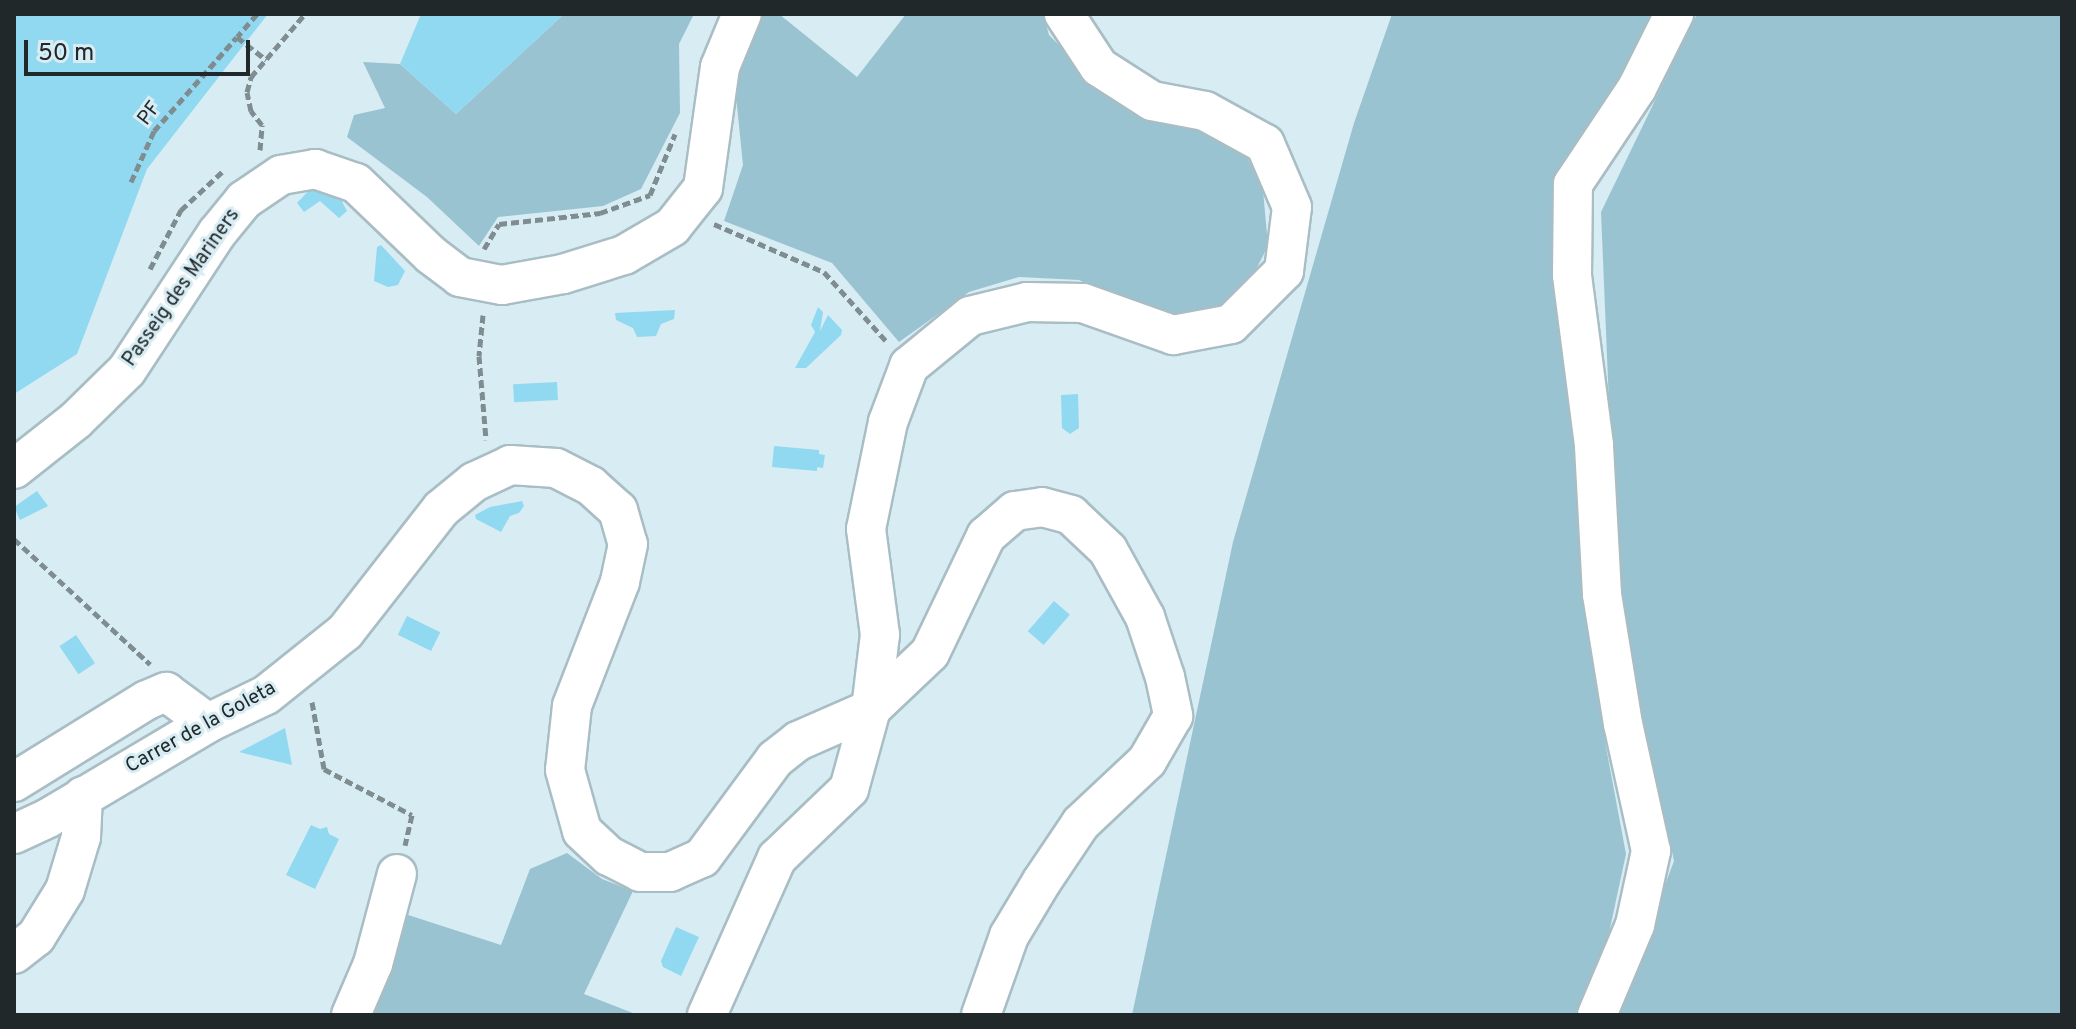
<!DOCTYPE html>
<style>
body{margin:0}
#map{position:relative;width:2076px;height:1029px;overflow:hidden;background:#d8ecf3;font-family:Overpass,sans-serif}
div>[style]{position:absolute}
.green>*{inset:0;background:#99c3d1}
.water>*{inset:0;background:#91d9f1;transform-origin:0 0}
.path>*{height:5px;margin-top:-2.5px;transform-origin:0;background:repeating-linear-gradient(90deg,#7f8d91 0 8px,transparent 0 12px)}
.roads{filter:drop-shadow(2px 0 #a9bdc4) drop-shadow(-2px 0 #a9bdc4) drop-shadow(0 2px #a9bdc4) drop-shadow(0 -2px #a9bdc4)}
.minor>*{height:38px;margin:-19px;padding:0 19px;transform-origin:19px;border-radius:19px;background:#fff}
span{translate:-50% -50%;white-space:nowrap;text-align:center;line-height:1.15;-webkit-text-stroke:6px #d8ecf3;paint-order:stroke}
.street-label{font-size:20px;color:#20282a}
.frame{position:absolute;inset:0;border:16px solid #20282a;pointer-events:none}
.scale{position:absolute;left:24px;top:40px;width:226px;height:36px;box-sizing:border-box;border:4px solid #20282a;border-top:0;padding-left:10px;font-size:24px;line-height:28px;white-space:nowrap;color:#20282a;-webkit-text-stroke:6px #d8ecf3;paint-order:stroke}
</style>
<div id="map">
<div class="green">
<i style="clip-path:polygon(564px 14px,694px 14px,679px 44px,680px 113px,641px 189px,603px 206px,498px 217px,479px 246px,427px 197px,347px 137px,354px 115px,385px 108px,363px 62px,400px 64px,456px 114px)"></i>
<i style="clip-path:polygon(762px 14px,779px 14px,857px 77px,906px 14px,1043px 14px,1049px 35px,1102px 89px,1180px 126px,1240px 143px,1263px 190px,1268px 246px,1245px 291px,1209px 314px,1163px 321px,1079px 280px,1019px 277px,969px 292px,899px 342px,832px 263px,724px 221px,743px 165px,733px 67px)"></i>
<i style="clip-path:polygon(1392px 14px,1656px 14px,1616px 90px,1555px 185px,1589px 593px,1606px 747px,1626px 854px,1609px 933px,1576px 1015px,1132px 1015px,1233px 542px,1354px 123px)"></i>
<i style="clip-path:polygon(1697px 14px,2062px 14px,2062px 1015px,1616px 1015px,1674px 861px,1617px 596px,1601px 212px)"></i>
<i style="clip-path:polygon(567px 853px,602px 879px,633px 891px,584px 994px,638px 1015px,366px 1015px,402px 913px,501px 945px,530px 869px)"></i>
</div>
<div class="water">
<i style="clip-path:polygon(14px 14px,268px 14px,147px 169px,77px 354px,14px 394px)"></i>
<i style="clip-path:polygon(421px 14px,564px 14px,456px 114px,400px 64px)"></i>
<i style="clip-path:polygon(313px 186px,337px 192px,347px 211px,339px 218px,320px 201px,304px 212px,297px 203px)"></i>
<i style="clip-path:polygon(381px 245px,405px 271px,398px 285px,388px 287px,374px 281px,377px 247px)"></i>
<i style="clip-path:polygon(818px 307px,823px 312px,820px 331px,828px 315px,842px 330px,841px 335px,806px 368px,795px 368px,815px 332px,811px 325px)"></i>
<i style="clip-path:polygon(675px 310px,674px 319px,661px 324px,656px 336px,637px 337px,633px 328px,616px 320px,615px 313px)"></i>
<i style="left:557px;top:382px;width:18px;height:44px;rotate:87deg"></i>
<i style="clip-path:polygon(1078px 394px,1079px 428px,1070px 434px,1062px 428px,1061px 395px)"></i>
<i style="clip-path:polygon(774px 446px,819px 450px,819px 454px,825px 455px,823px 468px,817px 467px,817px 471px,772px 467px)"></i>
<i style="clip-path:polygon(37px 491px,48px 506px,20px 520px,14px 507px)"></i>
<i style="clip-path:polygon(522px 501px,524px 506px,519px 513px,510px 516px,501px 532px,476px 519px,475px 515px,490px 507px)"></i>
<i style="left:1054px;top:601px;width:21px;height:40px;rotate:41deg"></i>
<i style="left:407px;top:616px;width:37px;height:21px;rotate:26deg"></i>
<i style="left:76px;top:635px;width:34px;height:20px;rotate:56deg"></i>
<i style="clip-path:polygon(285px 728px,292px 765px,239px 752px)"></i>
<i style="clip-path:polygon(311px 825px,320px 829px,327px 827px,329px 834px,339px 839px,315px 889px,286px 875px)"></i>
<i style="clip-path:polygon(676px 927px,699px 937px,681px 976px,663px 967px,661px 961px)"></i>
</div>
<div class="path">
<i style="left:257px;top:14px;width:30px;rotate:131deg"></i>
<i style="left:237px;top:37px;width:37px;rotate:38deg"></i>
<i style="left:260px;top:150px;width:25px;rotate:-85deg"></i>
<i style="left:262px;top:125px;width:18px;rotate:-128deg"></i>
<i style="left:251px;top:111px;width:19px;rotate:-102deg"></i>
<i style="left:247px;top:92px;width:16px;rotate:-75deg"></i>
<i style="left:251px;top:77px;width:83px;rotate:-49.4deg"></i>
<i style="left:131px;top:182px;width:56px;rotate:-65.7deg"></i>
<i style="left:154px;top:131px;width:125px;rotate:-48.6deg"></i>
<i style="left:714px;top:224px;width:120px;rotate:23.6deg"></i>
<i style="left:824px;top:272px;width:94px;rotate:48deg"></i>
<i style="left:484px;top:249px;width:29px;rotate:-59deg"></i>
<i style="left:499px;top:224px;width:102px;rotate:-6.2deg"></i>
<i style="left:600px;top:213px;width:53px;rotate:-19.8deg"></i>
<i style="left:650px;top:195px;width:66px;rotate:-67.7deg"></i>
<i style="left:150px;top:269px;width:67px;rotate:-62.3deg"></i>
<i style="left:181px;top:210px;width:59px;rotate:-42.9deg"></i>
<i style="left:483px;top:315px;width:41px;rotate:95.6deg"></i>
<i style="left:479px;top:356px;width:84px;rotate:85.2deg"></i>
<i style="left:14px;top:539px;width:185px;rotate:42.6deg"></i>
<i style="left:312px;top:702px;width:68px;rotate:79.8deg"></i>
<i style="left:324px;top:769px;width:99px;rotate:27.6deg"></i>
<i style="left:412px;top:815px;width:31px;rotate:103deg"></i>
</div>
<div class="roads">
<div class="minor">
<i style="left:14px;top:469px;width:79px;rotate:-38.3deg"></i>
<i style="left:76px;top:420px;width:71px;rotate:-44.4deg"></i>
<i style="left:127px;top:370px;width:164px;rotate:-56.7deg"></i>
<i style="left:217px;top:233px;width:43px;rotate:-50.7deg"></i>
<i style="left:244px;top:200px;width:45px;rotate:-34deg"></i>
<i style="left:281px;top:175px;width:35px;rotate:-10deg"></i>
<i style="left:315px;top:169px;width:43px;rotate:18.9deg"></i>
<i style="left:356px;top:183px;width:104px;rotate:43.8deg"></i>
<i style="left:431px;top:255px;width:36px;rotate:37deg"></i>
<i style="left:460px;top:277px;width:43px;rotate:10.8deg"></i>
<i style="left:502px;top:285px;width:62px;rotate:-10.2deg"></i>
<i style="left:563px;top:274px;width:64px;rotate:-17.3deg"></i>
<i style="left:624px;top:255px;width:56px;rotate:-30.3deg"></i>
<i style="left:672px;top:227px;width:50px;rotate:-51.5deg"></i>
<i style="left:703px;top:188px;width:122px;rotate:-82deg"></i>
<i style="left:720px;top:67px;width:57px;rotate:-67.5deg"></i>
<i style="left:14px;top:782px;width:156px;rotate:-31.7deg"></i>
<i style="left:147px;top:700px;width:21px;rotate:-23deg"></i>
<i style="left:166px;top:692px;width:52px;rotate:36.4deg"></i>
<i style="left:14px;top:834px;width:38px;rotate:-25deg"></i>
<i style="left:48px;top:818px;width:186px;rotate:-30.7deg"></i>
<i style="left:208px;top:723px;width:64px;rotate:-25.8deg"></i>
<i style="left:266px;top:695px;width:101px;rotate:-38.6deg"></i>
<i style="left:345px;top:632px;width:156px;rotate:-52deg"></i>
<i style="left:441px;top:509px;width:43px;rotate:-39.3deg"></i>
<i style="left:474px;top:482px;width:40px;rotate:-25deg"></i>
<i style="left:510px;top:465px;width:46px;rotate:3.7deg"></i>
<i style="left:556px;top:468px;width:39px;rotate:27deg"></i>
<i style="left:591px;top:486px;width:36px;rotate:42deg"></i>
<i style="left:618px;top:510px;width:35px;rotate:74deg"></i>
<i style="left:628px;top:544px;width:39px;rotate:102deg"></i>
<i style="left:620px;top:582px;width:133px;rotate:111.2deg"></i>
<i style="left:572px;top:706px;width:64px;rotate:96.2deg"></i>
<i style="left:565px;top:770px;width:63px;rotate:74.4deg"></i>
<i style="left:582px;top:831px;width:37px;rotate:43deg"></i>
<i style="left:609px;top:856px;width:35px;rotate:27deg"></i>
<i style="left:640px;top:872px;width:30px"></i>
<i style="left:670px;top:872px;width:35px;rotate:-24deg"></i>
<i style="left:702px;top:858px;width:123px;rotate:-53.6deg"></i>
<i style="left:775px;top:759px;width:29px;rotate:-38deg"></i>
<i style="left:798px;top:741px;width:80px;rotate:-23.7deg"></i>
<i style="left:871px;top:709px;width:81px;rotate:-43.5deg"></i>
<i style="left:930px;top:653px;width:130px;rotate:-64.4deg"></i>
<i style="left:986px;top:536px;width:38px;rotate:-41deg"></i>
<i style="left:1015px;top:511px;width:27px;rotate:-8deg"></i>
<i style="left:1042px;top:507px;width:30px;rotate:15deg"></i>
<i style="left:1071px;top:515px;width:51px;rotate:43.4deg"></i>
<i style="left:1108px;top:550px;width:77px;rotate:61.1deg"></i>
<i style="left:1145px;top:617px;width:63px;rotate:71.6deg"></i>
<i style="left:1165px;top:677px;width:40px;rotate:78deg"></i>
<i style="left:1173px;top:716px;width:52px;rotate:120deg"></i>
<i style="left:1147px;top:761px;width:91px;rotate:136.8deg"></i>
<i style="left:1081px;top:823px;width:70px;rotate:123.9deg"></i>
<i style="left:1042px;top:881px;width:64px;rotate:121deg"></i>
<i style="left:1009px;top:936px;width:84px;rotate:109.5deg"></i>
<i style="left:14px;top:954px;width:28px;rotate:-38deg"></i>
<i style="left:36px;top:937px;width:55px;rotate:-58.3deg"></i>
<i style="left:65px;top:890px;width:55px;rotate:-73.2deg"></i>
<i style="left:81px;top:837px;width:41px;rotate:-87.2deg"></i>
<i style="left:351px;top:1015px;width:56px;rotate:-66.7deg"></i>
<i style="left:373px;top:964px;width:93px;rotate:-75.1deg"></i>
<i style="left:707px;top:1015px;width:172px;rotate:-66deg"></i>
<i style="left:777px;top:858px;width:100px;rotate:-43.8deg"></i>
<i style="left:849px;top:789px;width:83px;rotate:-74.6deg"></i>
<i style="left:871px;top:709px;width:75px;rotate:-83.1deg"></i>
<i style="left:880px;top:635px;width:107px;rotate:-97.5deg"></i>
<i style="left:866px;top:529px;width:109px;rotate:-78.4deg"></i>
<i style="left:888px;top:422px;width:60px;rotate:-69.4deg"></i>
<i style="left:909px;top:366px;width:79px;rotate:-39.3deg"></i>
<i style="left:970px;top:316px;width:59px;rotate:-13.8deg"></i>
<i style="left:1027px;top:302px;width:56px;rotate:1deg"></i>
<i style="left:1083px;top:303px;width:96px;rotate:19.6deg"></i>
<i style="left:1173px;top:335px;width:59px;rotate:-10.7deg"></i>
<i style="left:1231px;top:324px;width:75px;rotate:-45deg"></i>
<i style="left:1284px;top:271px;width:64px;rotate:-82.9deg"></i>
<i style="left:1292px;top:207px;width:69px;rotate:-113.2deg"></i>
<i style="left:1265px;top:144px;width:68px;rotate:-151.2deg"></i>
<i style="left:1205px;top:111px;width:54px;rotate:-169.3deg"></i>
<i style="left:1152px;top:101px;width:63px;rotate:-147.3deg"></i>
<i style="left:1099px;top:67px;width:64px;rotate:-123.4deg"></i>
<i style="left:1597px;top:1015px;width:98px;rotate:-67.1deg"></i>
<i style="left:1635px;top:925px;width:76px;rotate:-77.8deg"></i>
<i style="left:1651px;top:851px;width:130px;rotate:-102.4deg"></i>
<i style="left:1623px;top:724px;width:132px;rotate:-99.2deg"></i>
<i style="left:1602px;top:594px;width:149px;rotate:-93.1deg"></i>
<i style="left:1594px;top:445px;width:171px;rotate:-97.4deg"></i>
<i style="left:1572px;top:275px;width:91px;rotate:-89.4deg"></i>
<i style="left:1573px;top:184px;width:115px;rotate:-56.3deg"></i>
<i style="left:1637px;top:88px;width:83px;rotate:-63.4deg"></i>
</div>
</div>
<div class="street-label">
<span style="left:150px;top:114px;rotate:-53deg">PF</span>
<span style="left:182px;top:288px;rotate:-55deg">Passeig des Mariners</span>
<span style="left:201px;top:728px;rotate:-29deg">Carrer de la Goleta</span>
</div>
<div class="frame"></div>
<div class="scale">50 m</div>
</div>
